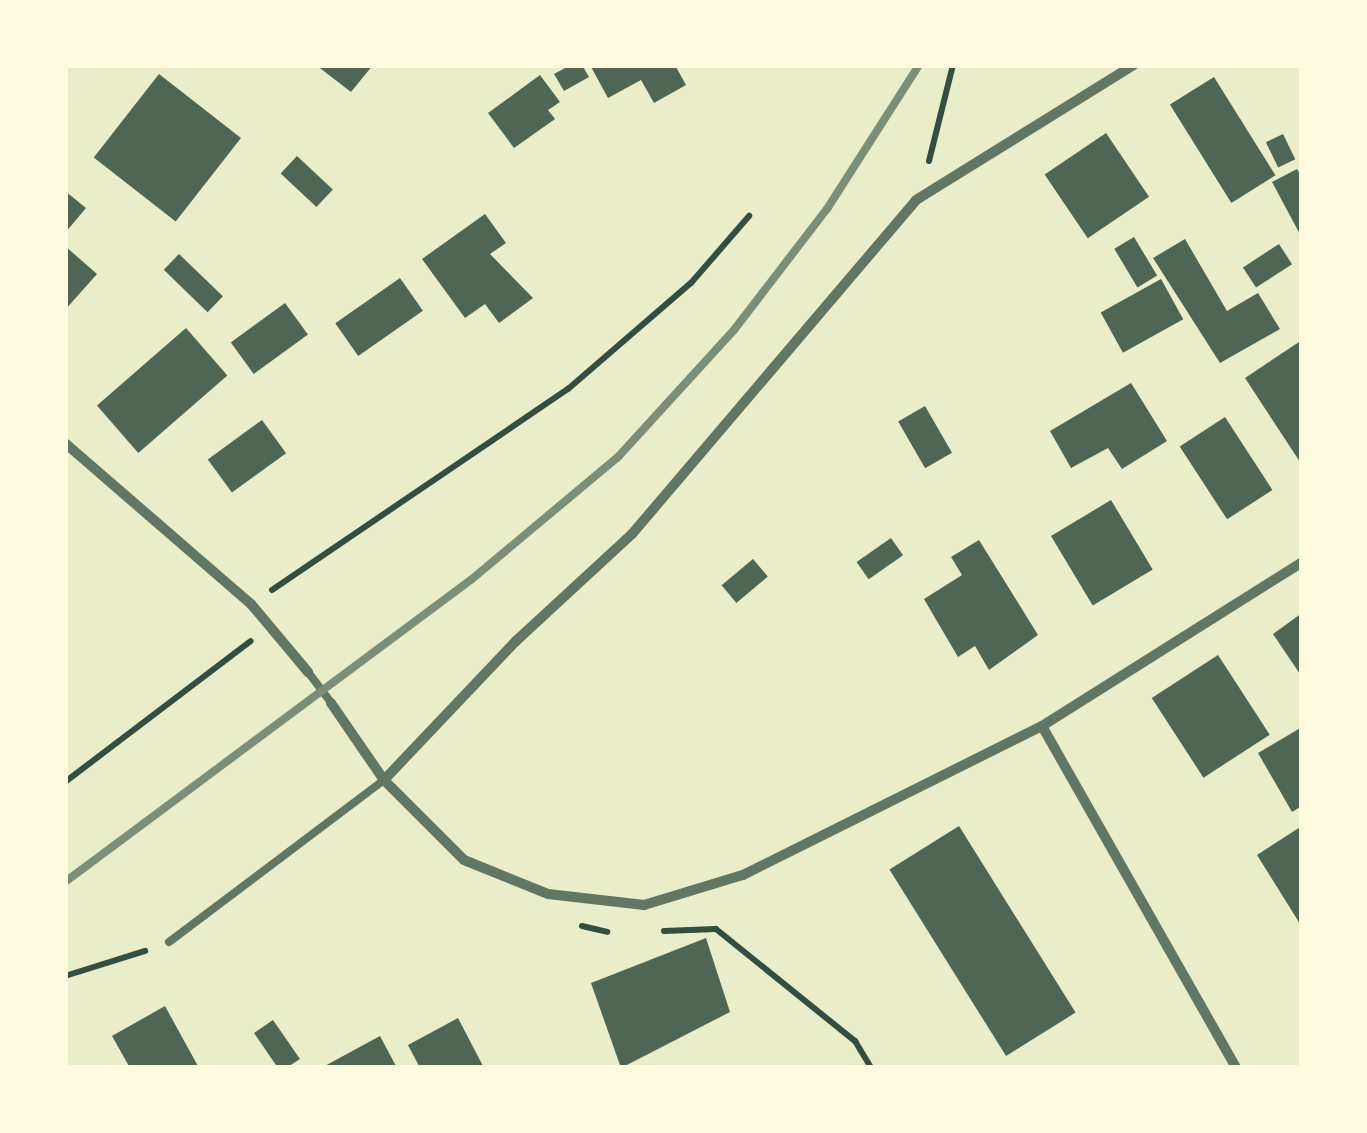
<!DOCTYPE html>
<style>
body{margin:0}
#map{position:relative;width:1367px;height:1133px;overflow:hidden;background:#e9edc9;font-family:"PT Serif",serif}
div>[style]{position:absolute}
.building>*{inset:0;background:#4f6655;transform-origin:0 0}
.path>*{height:6px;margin:-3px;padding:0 3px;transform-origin:3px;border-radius:3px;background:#344e41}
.service>*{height:8px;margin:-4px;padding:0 4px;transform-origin:4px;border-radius:4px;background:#617663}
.minor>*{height:10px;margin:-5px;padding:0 5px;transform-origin:5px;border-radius:5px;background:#617663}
.rail>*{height:8px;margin:-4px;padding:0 4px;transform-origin:4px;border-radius:4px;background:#7c8e77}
span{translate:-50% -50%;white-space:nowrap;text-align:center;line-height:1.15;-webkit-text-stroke:10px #fefae0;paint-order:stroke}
.frame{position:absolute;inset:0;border:68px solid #fefae0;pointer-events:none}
</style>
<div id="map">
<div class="building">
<i style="clip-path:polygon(316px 65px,373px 65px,351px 92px)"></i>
<i style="clip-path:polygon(571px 65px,582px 65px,589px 77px,564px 91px,554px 74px)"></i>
<i style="clip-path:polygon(590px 65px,675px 65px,686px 85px,654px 103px,641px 80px,608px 98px)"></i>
<i style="left:159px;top:74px;width:104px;height:106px;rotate:38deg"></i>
<i style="clip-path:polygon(540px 75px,560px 102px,548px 110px,555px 119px,514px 148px,488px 113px)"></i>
<i style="left:1214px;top:77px;width:116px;height:52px;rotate:58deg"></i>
<i style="left:1106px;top:133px;width:77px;height:74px;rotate:56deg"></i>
<i style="left:1283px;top:134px;width:28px;height:19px;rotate:64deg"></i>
<i style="left:297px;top:156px;width:49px;height:24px;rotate:43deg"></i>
<i style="clip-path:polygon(1297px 169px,1302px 178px,1302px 238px,1272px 182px)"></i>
<i style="clip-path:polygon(65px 191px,86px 208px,65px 233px)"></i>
<i style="clip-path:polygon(485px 214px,506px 243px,490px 254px,533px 298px,499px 323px,485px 304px,465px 318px,422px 259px)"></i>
<i style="left:1134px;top:237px;width:45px;height:23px;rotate:59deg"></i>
<i style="clip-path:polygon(1185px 239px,1227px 311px,1258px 293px,1280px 329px,1220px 363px,1153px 258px)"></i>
<i style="left:1279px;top:244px;width:24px;height:43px;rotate:57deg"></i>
<i style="clip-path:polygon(65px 246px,97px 274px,65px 310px)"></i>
<i style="left:179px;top:254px;width:61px;height:22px;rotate:44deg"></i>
<i style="left:400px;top:278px;width:40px;height:79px;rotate:55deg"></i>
<i style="left:1161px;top:279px;width:46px;height:69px;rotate:61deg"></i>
<i style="left:285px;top:303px;width:39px;height:67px;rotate:54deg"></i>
<i style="left:186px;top:328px;width:63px;height:118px;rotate:49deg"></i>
<i style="clip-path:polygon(1302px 340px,1302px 465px,1245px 378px)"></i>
<i style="clip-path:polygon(1131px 383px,1167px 441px,1122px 469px,1108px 448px,1071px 468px,1050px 431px)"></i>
<i style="left:925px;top:406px;width:54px;height:31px;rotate:60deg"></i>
<i style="left:1225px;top:417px;width:87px;height:54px;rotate:57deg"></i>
<i style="left:262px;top:420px;width:41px;height:67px;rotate:54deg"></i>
<i style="left:1111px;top:500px;width:81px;height:70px;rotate:59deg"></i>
<i style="left:891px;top:538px;width:21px;height:42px;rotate:55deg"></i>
<i style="clip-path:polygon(979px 540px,1038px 635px,989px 670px,975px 646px,958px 657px,924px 599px,962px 575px,951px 557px)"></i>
<i style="left:753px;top:559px;width:23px;height:41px;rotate:50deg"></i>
<i style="clip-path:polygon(1302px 613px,1302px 677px,1273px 634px)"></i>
<i style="left:1218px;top:655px;width:95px;height:79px;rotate:57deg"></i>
<i style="clip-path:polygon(1302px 727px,1302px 806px,1292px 812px,1258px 753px)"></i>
<i style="left:959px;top:826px;width:220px;height:82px;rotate:58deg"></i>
<i style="clip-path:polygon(1302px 826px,1302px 927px,1257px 855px)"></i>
<i style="clip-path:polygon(706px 938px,730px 1012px,621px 1068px,591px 983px)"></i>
<i style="clip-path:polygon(165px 1006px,199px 1068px,130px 1068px,112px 1036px)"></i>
<i style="clip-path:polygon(458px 1018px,484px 1068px,420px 1068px,408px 1045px)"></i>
<i style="clip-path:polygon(273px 1020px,300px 1059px,286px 1068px,278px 1068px,254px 1033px)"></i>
<i style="clip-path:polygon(380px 1036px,397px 1068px,321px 1068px)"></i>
</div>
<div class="path">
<i style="left:929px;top:161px;width:99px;rotate:-76deg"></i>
<i style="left:272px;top:590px;width:358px;rotate:-34.2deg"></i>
<i style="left:568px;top:389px;width:162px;rotate:-40.8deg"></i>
<i style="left:691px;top:283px;width:89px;rotate:-49.1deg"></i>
<i style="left:65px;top:782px;width:233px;rotate:-37.2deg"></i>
<i style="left:582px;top:926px;width:26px;rotate:13deg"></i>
<i style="left:664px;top:931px;width:52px;rotate:-2.2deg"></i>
<i style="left:716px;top:929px;width:179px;rotate:38.9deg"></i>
<i style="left:855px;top:1041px;width:31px;rotate:59deg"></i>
<i style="left:65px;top:976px;width:84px;rotate:-17.4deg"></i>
</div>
<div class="service">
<i style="left:308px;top:672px;width:39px;rotate:53deg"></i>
<i style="left:169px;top:942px;width:269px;rotate:-37deg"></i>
</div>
<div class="minor">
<i style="left:65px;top:443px;width:246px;rotate:40.9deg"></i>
<i style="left:251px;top:604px;width:89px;rotate:50deg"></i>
<i style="left:331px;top:703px;width:93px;rotate:55.5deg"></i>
<i style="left:384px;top:780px;width:113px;rotate:45deg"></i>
<i style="left:464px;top:860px;width:91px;rotate:22deg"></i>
<i style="left:548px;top:894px;width:97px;rotate:6.5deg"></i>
<i style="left:644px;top:905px;width:103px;rotate:-16.9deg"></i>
<i style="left:743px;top:875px;width:334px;rotate:-26.5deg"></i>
<i style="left:1042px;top:726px;width:393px;rotate:60.4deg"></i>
<i style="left:1042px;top:726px;width:307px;rotate:-32.2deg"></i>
<i style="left:384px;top:780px;width:192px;rotate:-46.5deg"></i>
<i style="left:516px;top:641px;width:158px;rotate:-42.7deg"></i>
<i style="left:632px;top:534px;width:438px;rotate:-49.6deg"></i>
<i style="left:916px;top:200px;width:256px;rotate:-31.8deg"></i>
</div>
<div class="rail">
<i style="left:65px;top:882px;width:507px;rotate:-36.67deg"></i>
<i style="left:472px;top:579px;width:190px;rotate:-39.9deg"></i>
<i style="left:618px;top:457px;width:172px;rotate:-47.6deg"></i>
<i style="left:734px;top:330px;width:153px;rotate:-52.5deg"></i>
<i style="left:827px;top:209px;width:171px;rotate:-57.4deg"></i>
</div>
<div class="frame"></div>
</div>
